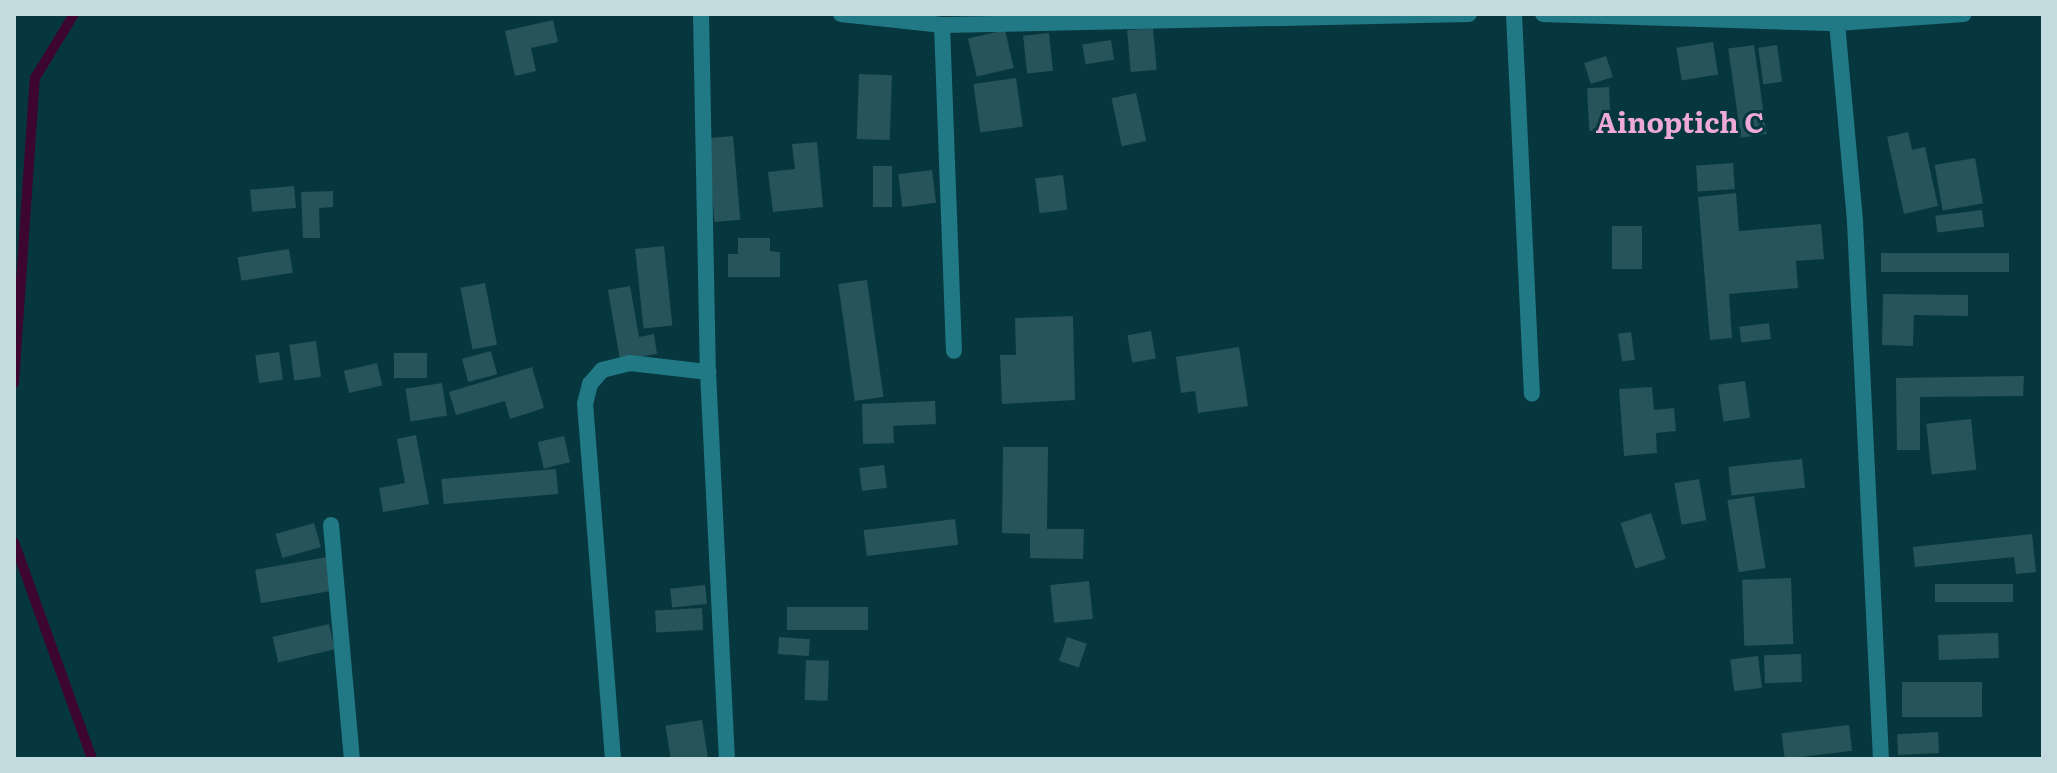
<!DOCTYPE html>
<style>
body{margin:0}
#map{position:relative;width:2057px;height:773px;overflow:hidden;background:#07373e;font-family:Literata,serif}
div>[style]{position:absolute}
.stream>*{height:10px;margin:-5px;padding:0 5px;transform-origin:5px;border-radius:5px;background:#3c0630}
.building>*{inset:0;background:#27535a;transform-origin:0 0}
.street>*{height:16px;margin:-8px;padding:0 8px;transform-origin:8px;border-radius:8px;background:#217985}
span{translate:-50% -50%;white-space:nowrap;text-align:center;line-height:1.15;-webkit-text-stroke:6px #07373e;paint-order:stroke}
.quarter-label{font-size:28px;color:#eda9d7;font-weight:700}
.frame{position:absolute;inset:0;border:16px solid #c3dade;pointer-events:none}
</style>
<div id="map">
<div class="stream">
<i style="left:14px;top:383px;width:306px;rotate:-86.1deg"></i>
<i style="left:35px;top:78px;width:75px;rotate:-58.6deg"></i>
<i style="left:14px;top:542px;width:231px;rotate:70.2deg"></i>
</div>
<div class="building">
<i style="clip-path:polygon(553px 20px,558px 42px,531px 48px,536px 71px,515px 76px,505px 31px)"></i>
<i style="left:1153px;top:28px;width:42px;height:26px;rotate:85deg"></i>
<i style="left:1005px;top:30px;width:39px;height:38px;rotate:77deg"></i>
<i style="left:1049px;top:33px;width:38px;height:26px;rotate:84deg"></i>
<i style="left:1111px;top:40px;width:20px;height:29px;rotate:81deg"></i>
<i style="left:1713px;top:42px;width:33px;height:37px;rotate:81deg"></i>
<i style="left:1754px;top:45px;width:90px;height:26px;rotate:82deg"></i>
<i style="left:1777px;top:45px;width:37px;height:19px;rotate:82deg"></i>
<i style="left:1606px;top:56px;width:22px;height:23px;rotate:72deg"></i>
<i style="left:859px;top:74px;width:33px;height:65px;rotate:2deg"></i>
<i style="left:1016px;top:78px;width:49px;height:43px;rotate:82deg"></i>
<i style="left:1609px;top:87px;width:43px;height:22px;rotate:87deg"></i>
<i style="left:1136px;top:93px;width:49px;height:25px;rotate:78deg"></i>
<i style="clip-path:polygon(1908px 132px,1912px 150px,1925px 147px,1938px 206px,1904px 214px,1887px 137px)"></i>
<i style="left:733px;top:136px;width:84px;height:26px;rotate:85deg"></i>
<i style="clip-path:polygon(817px 142px,823px 207px,773px 212px,768px 172px,795px 169px,792px 144px)"></i>
<i style="left:1975px;top:158px;width:46px;height:41px;rotate:80deg"></i>
<i style="left:1733px;top:163px;width:26px;height:37px;rotate:86deg"></i>
<i style="left:873px;top:166px;width:19px;height:41px"></i>
<i style="left:932px;top:170px;width:33px;height:34px;rotate:83deg"></i>
<i style="left:1063px;top:175px;width:35px;height:28px;rotate:83deg"></i>
<i style="left:294px;top:186px;width:22px;height:44px;rotate:85deg"></i>
<i style="clip-path:polygon(333px 191px,333px 207px,319px 208px,320px 238px,303px 238px,301px 192px)"></i>
<i style="clip-path:polygon(1736px 193px,1739px 231px,1821px 224px,1824px 259px,1796px 261px,1798px 288px,1729px 294px,1732px 338px,1710px 340px,1698px 197px)"></i>
<i style="left:1982px;top:210px;width:17px;height:47px;rotate:83deg"></i>
<i style="left:1612px;top:226px;width:30px;height:43px"></i>
<i style="clip-path:polygon(738px 238px,770px 238px,770px 251px,780px 252px,780px 277px,728px 277px,728px 254px,738px 254px)"></i>
<i style="left:664px;top:246px;width:80px;height:29px;rotate:84deg"></i>
<i style="left:289px;top:249px;width:24px;height:52px;rotate:81deg"></i>
<i style="left:2009px;top:253px;width:19px;height:128px;rotate:90deg"></i>
<i style="left:867px;top:280px;width:118px;height:29px;rotate:82deg"></i>
<i style="left:485px;top:283px;width:63px;height:25px;rotate:79deg"></i>
<i style="clip-path:polygon(630px 286px,639px 337px,654px 334px,657px 354px,620px 360px,608px 290px)"></i>
<i style="clip-path:polygon(1883px 294px,1968px 295px,1968px 316px,1914px 315px,1913px 346px,1882px 345px)"></i>
<i style="clip-path:polygon(1073px 316px,1075px 400px,1002px 404px,1000px 355px,1016px 355px,1015px 318px)"></i>
<i style="left:1769px;top:323px;width:16px;height:30px;rotate:83deg"></i>
<i style="left:1151px;top:331px;width:28px;height:24px;rotate:80deg"></i>
<i style="left:1631px;top:332px;width:28px;height:13px;rotate:82deg"></i>
<i style="left:316px;top:341px;width:36px;height:27px;rotate:82deg"></i>
<i style="clip-path:polygon(1239px 347px,1248px 406px,1198px 413px,1195px 391px,1181px 393px,1176px 357px)"></i>
<i style="left:491px;top:351px;width:24px;height:30px;rotate:75deg"></i>
<i style="left:279px;top:352px;width:28px;height:24px;rotate:82deg"></i>
<i style="left:427px;top:353px;width:25px;height:33px;rotate:90deg"></i>
<i style="left:377px;top:363px;width:23px;height:34px;rotate:77deg"></i>
<i style="clip-path:polygon(532px 367px,544px 408px,510px 419px,505px 401px,456px 415px,449px 392px)"></i>
<i style="clip-path:polygon(2024px 376px,2023px 396px,1920px 397px,1920px 450px,1897px 450px,1896px 378px)"></i>
<i style="left:1745px;top:381px;width:37px;height:27px;rotate:82deg"></i>
<i style="left:442px;top:383px;width:33px;height:37px;rotate:81deg"></i>
<i style="clip-path:polygon(1652px 387px,1654px 410px,1674px 408px,1676px 431px,1656px 433px,1657px 453px,1624px 456px,1619px 389px)"></i>
<i style="clip-path:polygon(935px 401px,936px 424px,893px 426px,894px 443px,863px 444px,862px 404px)"></i>
<i style="left:1971px;top:419px;width:51px;height:45px;rotate:84deg"></i>
<i style="clip-path:polygon(416px 435px,429px 504px,383px 512px,379px 488px,405px 483px,397px 439px)"></i>
<i style="left:564px;top:436px;width:27px;height:27px;rotate:77deg"></i>
<i style="clip-path:polygon(1003px 447px,1048px 447px,1047px 529px,1084px 529px,1083px 559px,1030px 558px,1030px 534px,1002px 533px)"></i>
<i style="left:1802px;top:459px;width:29px;height:74px;rotate:84deg"></i>
<i style="left:884px;top:465px;width:23px;height:25px;rotate:83deg"></i>
<i style="left:556px;top:469px;width:25px;height:115px;rotate:85deg"></i>
<i style="left:1699px;top:479px;width:42px;height:25px;rotate:80deg"></i>
<i style="left:1754px;top:496px;width:73px;height:27px;rotate:81deg"></i>
<i style="left:1651px;top:513px;width:48px;height:32px;rotate:72deg"></i>
<i style="left:955px;top:519px;width:26px;height:92px;rotate:83deg"></i>
<i style="left:314px;top:523px;width:25px;height:40px;rotate:74deg"></i>
<i style="clip-path:polygon(2032px 534px,2036px 572px,2016px 574px,2014px 557px,1915px 567px,1913px 547px)"></i>
<i style="left:327px;top:557px;width:34px;height:73px;rotate:80deg"></i>
<i style="left:1791px;top:578px;width:66px;height:49px;rotate:88deg"></i>
<i style="left:1089px;top:581px;width:38px;height:39px;rotate:84deg"></i>
<i style="left:2013px;top:584px;width:18px;height:78px;rotate:90deg"></i>
<i style="left:705px;top:585px;width:19px;height:35px;rotate:84deg"></i>
<i style="left:868px;top:607px;width:23px;height:81px;rotate:90deg"></i>
<i style="left:702px;top:608px;width:22px;height:47px;rotate:87deg"></i>
<i style="left:329px;top:624px;width:26px;height:58px;rotate:77deg"></i>
<i style="left:1998px;top:633px;width:25px;height:60px;rotate:88deg"></i>
<i style="left:779px;top:637px;width:31px;height:17px;rotate:4deg"></i>
<i style="left:1067px;top:637px;width:21px;height:25px;rotate:19deg"></i>
<i style="left:1801px;top:654px;width:28px;height:37px;rotate:88deg"></i>
<i style="left:1758px;top:656px;width:32px;height:28px;rotate:83deg"></i>
<i style="left:806px;top:660px;width:23px;height:40px;rotate:2deg"></i>
<i style="left:1982px;top:682px;width:35px;height:80px;rotate:90deg"></i>
<i style="left:702px;top:720px;width:37px;height:37px;rotate:81deg"></i>
<i style="left:1849px;top:725px;width:26px;height:68px;rotate:83deg"></i>
<i style="left:1938px;top:732px;width:21px;height:41px;rotate:87deg"></i>
</div>
<div class="street">
<i style="left:701px;top:14px;width:358px;rotate:88.9deg"></i>
<i style="left:708px;top:372px;width:387px;rotate:87.2deg"></i>
<i style="left:841px;top:14px;width:102px;rotate:6.2deg"></i>
<i style="left:942px;top:25px;width:527px;rotate:-1.2deg"></i>
<i style="left:1514px;top:14px;width:380px;rotate:87.3deg"></i>
<i style="left:1543px;top:14px;width:294px;rotate:1.8deg"></i>
<i style="left:1837px;top:23px;width:127px;rotate:-4.1deg"></i>
<i style="left:1837px;top:23px;width:200px;rotate:84.8deg"></i>
<i style="left:1855px;top:222px;width:538px;rotate:87.23deg"></i>
<i style="left:942px;top:25px;width:326px;rotate:87.9deg"></i>
<i style="left:331px;top:525px;width:235px;rotate:84.9deg"></i>
<i style="left:613px;top:759px;width:356px;rotate:-94.5deg"></i>
<i style="left:585px;top:404px;width:21px;rotate:-76deg"></i>
<i style="left:590px;top:384px;width:18px;rotate:-49deg"></i>
<i style="left:602px;top:370px;width:29px;rotate:-14deg"></i>
<i style="left:630px;top:363px;width:79px;rotate:6.6deg"></i>
</div>
<div class="quarter-label">
<span style="left:1680px;top:121px">Ainoptich C</span>
</div>
<div class="frame"></div>
</div>
